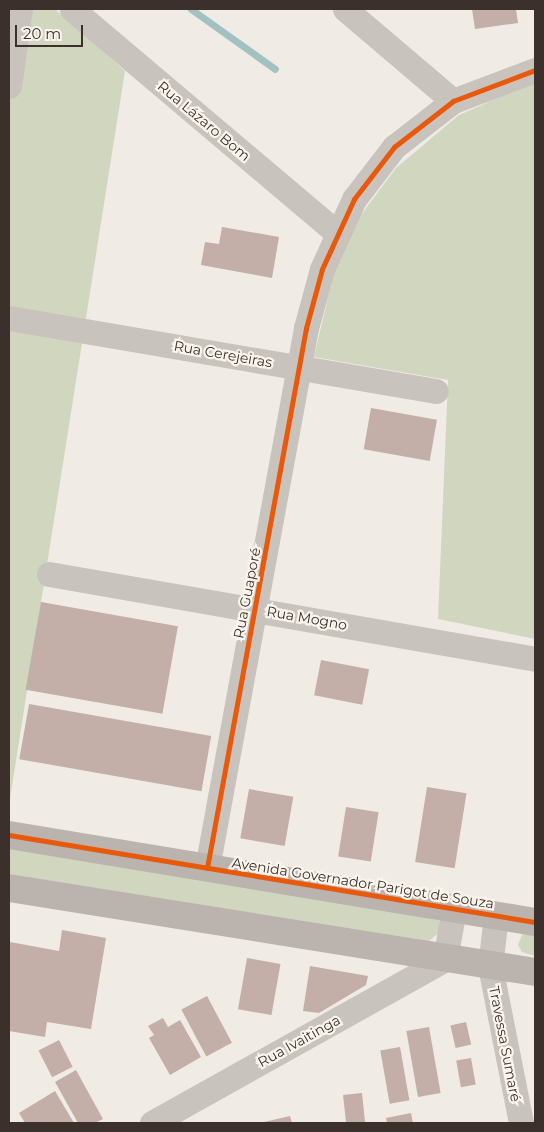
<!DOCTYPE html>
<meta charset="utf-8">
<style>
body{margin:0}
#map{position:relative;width:544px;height:1132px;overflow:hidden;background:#f0ebe5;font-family:Montserrat,sans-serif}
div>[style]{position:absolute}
.green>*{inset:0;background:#d1d6bf}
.stream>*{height:7px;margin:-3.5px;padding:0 3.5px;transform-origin:3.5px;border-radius:3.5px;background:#a1c2c1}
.building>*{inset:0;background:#c3afa7;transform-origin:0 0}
.street>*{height:25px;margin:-12.5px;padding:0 12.5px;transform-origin:12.5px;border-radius:12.5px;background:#c9c3be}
.secondary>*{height:28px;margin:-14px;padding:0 14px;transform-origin:14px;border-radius:14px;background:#bab3ae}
.cycleway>*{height:5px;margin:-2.5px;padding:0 2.5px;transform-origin:2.5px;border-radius:2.5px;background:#e8590c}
span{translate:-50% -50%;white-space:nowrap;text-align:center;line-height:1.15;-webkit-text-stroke:4.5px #fbf5ee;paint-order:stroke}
.street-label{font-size:14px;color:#3b302b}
.frame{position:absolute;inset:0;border:10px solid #3b302b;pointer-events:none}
.scale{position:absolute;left:15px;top:25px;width:68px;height:22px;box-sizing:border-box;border:2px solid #3b302b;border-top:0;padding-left:6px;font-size:15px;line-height:18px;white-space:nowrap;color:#3b302b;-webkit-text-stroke:4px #fbf5ee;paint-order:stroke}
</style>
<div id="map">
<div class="green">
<i style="clip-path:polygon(9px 9px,55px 9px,125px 71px,9px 805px)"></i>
<i style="clip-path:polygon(535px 82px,535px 639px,438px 619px,448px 380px,314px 357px,334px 272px,358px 219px,396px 168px,459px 115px)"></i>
<i style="clip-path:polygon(9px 843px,439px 916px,440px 932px,429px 941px,9px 874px)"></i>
<i style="clip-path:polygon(524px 930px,535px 930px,535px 956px,522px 952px,518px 945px)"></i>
</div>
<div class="stream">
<i style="left:191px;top:9px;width:103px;rotate:35.5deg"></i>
</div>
<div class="building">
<i style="clip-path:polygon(472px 9px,516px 9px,518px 23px,475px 29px)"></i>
<i style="clip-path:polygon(222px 227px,279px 237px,272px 278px,201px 265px,205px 242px,219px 244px)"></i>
<i style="left:371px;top:408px;width:67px;height:42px;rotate:10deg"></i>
<i style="left:41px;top:602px;width:139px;height:89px;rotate:10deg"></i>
<i style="left:321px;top:660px;width:49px;height:36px;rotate:11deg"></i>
<i style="left:29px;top:704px;width:185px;height:56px;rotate:10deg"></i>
<i style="left:427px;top:787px;width:40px;height:76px;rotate:9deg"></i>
<i style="left:249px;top:789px;width:45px;height:50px;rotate:10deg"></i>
<i style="left:346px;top:807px;width:33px;height:50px;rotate:9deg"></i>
<i style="clip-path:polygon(62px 930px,106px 938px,91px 1029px,47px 1022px,45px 1037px,9px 1031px,10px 942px,59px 951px)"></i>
<i style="left:247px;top:958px;width:34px;height:52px;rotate:10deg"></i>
<i style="clip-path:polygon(310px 966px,368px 976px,366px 985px,319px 1013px,303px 1011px)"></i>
<i style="left:207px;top:996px;width:53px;height:29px;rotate:62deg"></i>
<i style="clip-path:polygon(163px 1018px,168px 1027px,180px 1020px,201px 1057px,170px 1075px,149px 1038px,154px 1035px,148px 1026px)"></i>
<i style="left:466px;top:1022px;width:23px;height:16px;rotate:77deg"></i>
<i style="left:429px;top:1027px;width:67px;height:23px;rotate:80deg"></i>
<i style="left:59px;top:1040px;width:30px;height:23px;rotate:63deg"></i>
<i style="left:400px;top:1047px;width:54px;height:20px;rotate:80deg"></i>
<i style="left:471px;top:1058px;width:27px;height:15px;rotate:80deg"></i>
<i style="clip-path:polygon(76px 1070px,103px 1119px,95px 1123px,78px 1123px,55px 1082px)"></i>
<i style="clip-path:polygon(55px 1091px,74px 1123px,25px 1123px,19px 1113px)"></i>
<i style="left:362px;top:1093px;width:30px;height:19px;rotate:84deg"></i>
<i style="clip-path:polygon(411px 1113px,413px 1123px,387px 1123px,386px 1118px)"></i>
<i style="clip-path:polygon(290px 1116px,292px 1123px,264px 1123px,264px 1122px)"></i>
</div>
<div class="street">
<i style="left:72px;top:9px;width:347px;rotate:40.2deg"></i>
<i style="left:345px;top:9px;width:142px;rotate:40.4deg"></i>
<i style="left:9px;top:86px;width:78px;rotate:-81.9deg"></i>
<i style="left:9px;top:318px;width:433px;rotate:9.7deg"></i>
<i style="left:49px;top:574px;width:493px;rotate:9.9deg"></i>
<i style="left:207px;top:868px;width:549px;rotate:-79.61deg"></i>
<i style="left:306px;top:328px;width:61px;rotate:-74.8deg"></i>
<i style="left:322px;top:269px;width:77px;rotate:-65.4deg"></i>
<i style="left:354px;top:199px;width:66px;rotate:-52.4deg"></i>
<i style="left:394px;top:147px;width:75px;rotate:-37.9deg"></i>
<i style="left:453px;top:101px;width:88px;rotate:-20.7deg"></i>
<i style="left:496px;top:916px;width:50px;rotate:96.8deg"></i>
<i style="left:490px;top:966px;width:160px;rotate:78.8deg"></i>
<i style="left:152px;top:1123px;width:336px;rotate:-29.2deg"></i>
<i style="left:445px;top:959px;width:51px;rotate:-79.8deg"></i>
</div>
<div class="secondary">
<i style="left:9px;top:835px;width:533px;rotate:9.39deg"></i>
<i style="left:9px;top:888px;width:533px;rotate:9.07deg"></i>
</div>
<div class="cycleway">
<i style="left:9px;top:835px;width:533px;rotate:9.39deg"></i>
<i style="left:207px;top:868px;width:549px;rotate:-79.61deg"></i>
<i style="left:306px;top:328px;width:61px;rotate:-74.8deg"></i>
<i style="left:322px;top:269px;width:77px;rotate:-65.4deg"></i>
<i style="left:354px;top:199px;width:66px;rotate:-52.4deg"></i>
<i style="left:394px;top:147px;width:75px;rotate:-37.9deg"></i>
<i style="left:453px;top:101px;width:88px;rotate:-20.7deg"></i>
</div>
<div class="street-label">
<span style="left:204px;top:121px;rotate:40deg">Rua Lázaro Bom</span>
<span style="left:223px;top:354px;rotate:10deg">Rua Cerejeiras</span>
<span style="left:247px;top:593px;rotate:-79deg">Rua Guaporé</span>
<span style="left:307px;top:618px;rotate:10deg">Rua Mogno</span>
<span style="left:363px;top:883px;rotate:9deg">Avenida Governador Parigot de Souza</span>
<span style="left:299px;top:1041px;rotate:-29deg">Rua Ivaitinga</span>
<span style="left:505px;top:1044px;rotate:79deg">Travessa Sumaré</span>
</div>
<div class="frame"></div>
<div class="scale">20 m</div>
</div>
